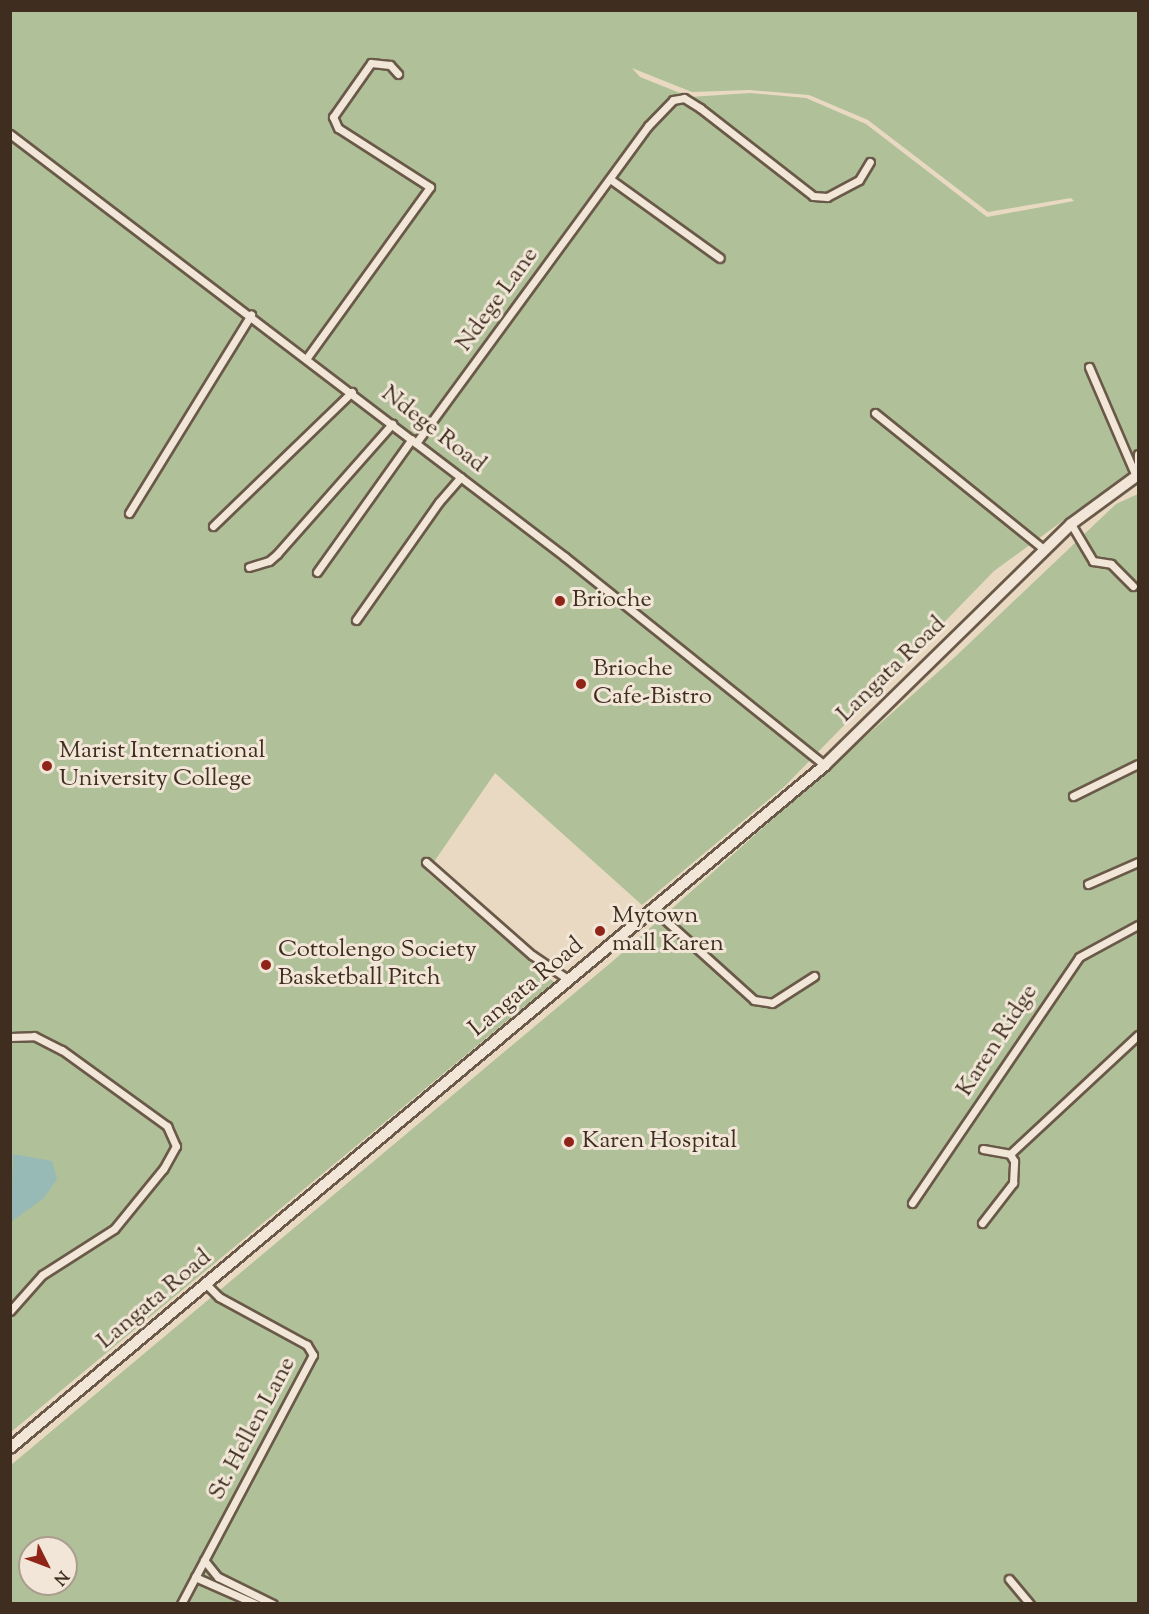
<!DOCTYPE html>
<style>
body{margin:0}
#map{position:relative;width:1149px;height:1614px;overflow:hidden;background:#e9d9c2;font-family:"Sorts Mill Goudy",serif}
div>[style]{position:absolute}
.green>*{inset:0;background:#b0c098}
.water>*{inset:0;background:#97bab6}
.roads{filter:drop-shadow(2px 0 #6a5948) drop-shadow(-2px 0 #6a5948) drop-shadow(0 2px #6a5948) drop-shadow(0 -2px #6a5948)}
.minor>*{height:7px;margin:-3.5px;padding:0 3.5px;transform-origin:3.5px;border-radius:3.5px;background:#f1e6d7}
.secondary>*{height:10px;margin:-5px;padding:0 5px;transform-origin:5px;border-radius:5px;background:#f1e6d7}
.dots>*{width:16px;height:16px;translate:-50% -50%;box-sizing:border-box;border:3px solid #f1e6d7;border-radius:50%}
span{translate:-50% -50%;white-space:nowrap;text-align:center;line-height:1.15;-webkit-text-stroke:6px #f1e6d7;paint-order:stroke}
.street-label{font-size:24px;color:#3f2e20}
.poi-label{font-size:24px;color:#3f2e20}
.left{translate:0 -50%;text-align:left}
.frame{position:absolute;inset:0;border:12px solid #3f2e20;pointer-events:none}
.north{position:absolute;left:18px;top:1536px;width:60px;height:60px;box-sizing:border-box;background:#f1e6d7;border:2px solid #aa9c8e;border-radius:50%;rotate:132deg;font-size:16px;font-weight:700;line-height:24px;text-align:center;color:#3f2e20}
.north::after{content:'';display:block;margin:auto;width:21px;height:27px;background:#8f2418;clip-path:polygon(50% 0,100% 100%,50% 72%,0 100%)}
</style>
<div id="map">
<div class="green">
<i style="clip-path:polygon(evenodd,11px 11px,1138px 11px,1138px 466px,994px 571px,785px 786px,642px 905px,495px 773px,427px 872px,554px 982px,11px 1432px,11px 11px,632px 68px,692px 92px,749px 90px,809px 95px,868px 120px,988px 212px,1071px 198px,1074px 201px,987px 217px,866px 124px,806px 98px,750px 93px,690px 97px,640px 77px,632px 68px)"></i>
<i style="clip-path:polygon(evenodd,1138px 494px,1138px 1603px,11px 1604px,11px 1465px,614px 960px,956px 656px,1116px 504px,1138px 494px,30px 1548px,66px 1548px,66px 1584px,30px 1584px,30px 1548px)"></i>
</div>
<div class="water">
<i style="clip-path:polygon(13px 1154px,52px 1161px,57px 1179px,44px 1198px,11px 1222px)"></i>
</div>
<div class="roads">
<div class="minor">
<i style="left:10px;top:134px;width:698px;rotate:37.31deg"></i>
<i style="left:565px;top:557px;width:333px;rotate:38.7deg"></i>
<i style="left:610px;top:179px;width:135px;rotate:35.7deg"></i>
<i style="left:306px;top:359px;width:212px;rotate:-54.2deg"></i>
<i style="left:430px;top:187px;width:109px;rotate:-147.3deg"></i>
<i style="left:338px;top:128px;width:12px;rotate:-114deg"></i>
<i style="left:333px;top:117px;width:66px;rotate:-54.9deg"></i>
<i style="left:371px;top:63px;width:19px;rotate:6deg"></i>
<i style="left:390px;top:65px;width:12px;rotate:48deg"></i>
<i style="left:1089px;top:367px;width:119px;rotate:66.7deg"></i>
<i style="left:875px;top:413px;width:218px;rotate:38.9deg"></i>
<i style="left:416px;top:443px;width:393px;rotate:-53.8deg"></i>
<i style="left:648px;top:126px;width:36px;rotate:-46deg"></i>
<i style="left:673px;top:100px;width:11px;rotate:-10deg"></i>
<i style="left:684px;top:98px;width:19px;rotate:32deg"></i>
<i style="left:700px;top:108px;width:143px;rotate:37.9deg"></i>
<i style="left:813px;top:196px;width:14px;rotate:4deg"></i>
<i style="left:827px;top:197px;width:36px;rotate:-28deg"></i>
<i style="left:859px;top:180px;width:21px;rotate:-59deg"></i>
<i style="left:1138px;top:454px;width:11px;rotate:90deg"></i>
<i style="left:129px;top:513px;width:233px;rotate:-58.4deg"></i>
<i style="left:1071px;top:524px;width:43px;rotate:59.3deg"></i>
<i style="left:1093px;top:561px;width:18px;rotate:9deg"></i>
<i style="left:1111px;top:564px;width:31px;rotate:45deg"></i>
<i style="left:213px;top:526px;width:193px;rotate:-44deg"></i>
<i style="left:249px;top:567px;width:21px;rotate:-17deg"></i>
<i style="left:269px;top:561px;width:11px;rotate:-41deg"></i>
<i style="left:277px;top:554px;width:174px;rotate:-48.5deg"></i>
<i style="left:317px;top:572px;width:163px;rotate:-54.5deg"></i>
<i style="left:356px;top:620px;width:144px;rotate:-54.9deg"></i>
<i style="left:439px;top:502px;width:33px;rotate:-49deg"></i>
<i style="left:1073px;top:796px;width:72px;rotate:-26.2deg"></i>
<i style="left:426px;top:862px;width:141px;rotate:41.3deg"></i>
<i style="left:532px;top:955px;width:45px;rotate:34deg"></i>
<i style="left:1088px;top:884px;width:55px;rotate:-23.7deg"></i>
<i style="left:653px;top:909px;width:136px;rotate:42deg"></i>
<i style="left:754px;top:1000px;width:18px;rotate:9deg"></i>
<i style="left:772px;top:1003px;width:50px;rotate:-32.7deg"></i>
<i style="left:10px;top:1037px;width:24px;rotate:-2deg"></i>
<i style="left:34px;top:1036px;width:31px;rotate:27deg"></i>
<i style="left:62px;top:1050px;width:130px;rotate:35.9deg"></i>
<i style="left:167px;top:1126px;width:22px;rotate:66deg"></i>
<i style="left:176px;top:1146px;width:26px;rotate:119deg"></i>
<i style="left:163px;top:1169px;width:77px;rotate:129.2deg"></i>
<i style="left:114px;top:1229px;width:85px;rotate:147.4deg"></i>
<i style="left:42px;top:1275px;width:48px;rotate:131.6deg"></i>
<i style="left:983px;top:1149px;width:27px;rotate:10deg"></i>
<i style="left:1010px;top:1154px;width:175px;rotate:-42.9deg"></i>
<i style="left:912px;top:1203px;width:297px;rotate:-55.8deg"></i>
<i style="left:1079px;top:957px;width:67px;rotate:-28.5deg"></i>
<i style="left:982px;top:1223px;width:51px;rotate:-52.2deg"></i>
<i style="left:1013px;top:1183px;width:22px;rotate:-87deg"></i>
<i style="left:1014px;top:1161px;width:8px;rotate:-120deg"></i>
<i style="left:204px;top:1560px;width:22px;rotate:51deg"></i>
<i style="left:218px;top:1577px;width:61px;rotate:26.1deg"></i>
<i style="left:195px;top:1577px;width:67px;rotate:23.9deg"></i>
<i style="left:1009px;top:1579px;width:33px;rotate:50deg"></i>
<i style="left:181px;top:1604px;width:282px;rotate:-62.1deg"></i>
<i style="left:313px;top:1355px;width:12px;rotate:-121deg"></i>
<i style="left:307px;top:1345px;width:100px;rotate:-151.4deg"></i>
<i style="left:219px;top:1297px;width:17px;rotate:-135deg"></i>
</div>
<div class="secondary">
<i style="left:10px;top:1448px;width:1063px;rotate:-39.96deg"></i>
<i style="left:825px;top:765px;width:344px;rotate:-44.4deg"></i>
<i style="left:1071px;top:524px;width:83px;rotate:-36.2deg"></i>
</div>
</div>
<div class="dots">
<i style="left:560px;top:601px;background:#8f2418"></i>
<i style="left:581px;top:684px;background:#8f2418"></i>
<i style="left:47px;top:766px;background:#8f2418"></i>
<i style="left:600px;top:931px;background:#8f2418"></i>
<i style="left:266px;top:965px;background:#8f2418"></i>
<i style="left:569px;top:1142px;background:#8f2418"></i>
</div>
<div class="street-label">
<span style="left:498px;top:300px;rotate:-54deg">Ndege Lane</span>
<span style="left:433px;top:430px;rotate:38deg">Ndege Road</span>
<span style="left:892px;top:670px;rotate:-44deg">Langata Road</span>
<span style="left:527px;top:988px;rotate:-40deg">Langata Road</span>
<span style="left:998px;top:1041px;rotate:-57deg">Karen Ridge</span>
<span style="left:155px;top:1300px;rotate:-40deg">Langata Road</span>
<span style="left:253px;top:1429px;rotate:-62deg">St. Hellen Lane</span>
</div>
<div class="poi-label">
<span class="left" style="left:572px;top:601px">Brioche</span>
<span class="left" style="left:593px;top:684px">Brioche<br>Cafe-Bistro</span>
<span class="left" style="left:59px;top:766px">Marist International<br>University College</span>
<span class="left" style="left:612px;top:931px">Mytown<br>mall Karen</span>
<span class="left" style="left:278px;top:965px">Cottolengo Society<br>Basketball Pitch</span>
<span class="left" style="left:582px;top:1142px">Karen Hospital</span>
</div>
<div class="frame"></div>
<div class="north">N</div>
</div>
